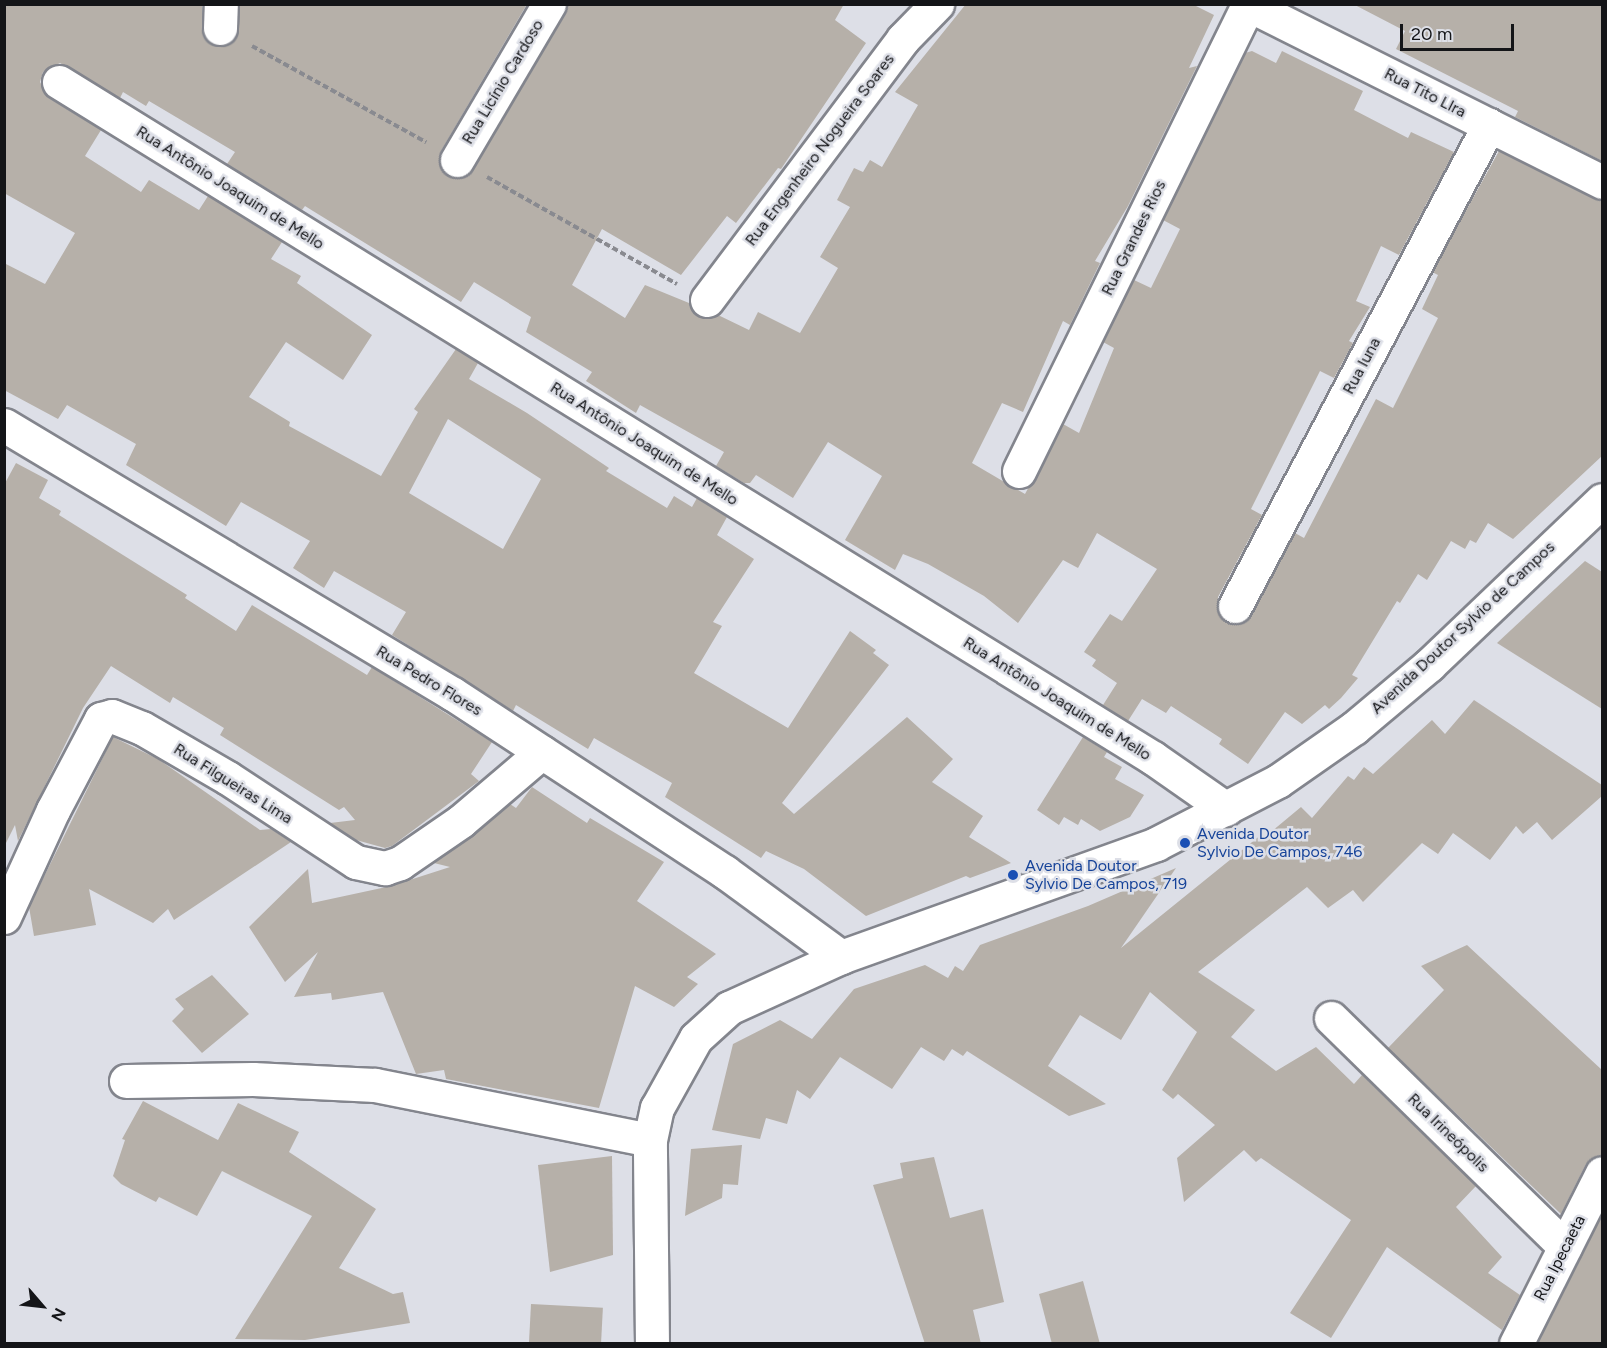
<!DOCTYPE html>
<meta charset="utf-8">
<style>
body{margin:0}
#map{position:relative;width:1607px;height:1348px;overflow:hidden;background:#dddfe7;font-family:Figtree,sans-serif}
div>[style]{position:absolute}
.building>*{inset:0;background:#b6b0a9;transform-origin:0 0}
.path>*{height:4px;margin-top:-2px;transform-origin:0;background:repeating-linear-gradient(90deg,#898a90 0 6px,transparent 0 9px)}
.roads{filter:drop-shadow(2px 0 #83858d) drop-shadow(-2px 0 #83858d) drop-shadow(0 2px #83858d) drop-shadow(0 -2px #83858d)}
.minor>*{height:33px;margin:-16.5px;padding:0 16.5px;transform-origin:16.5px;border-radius:16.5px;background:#fff}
.secondary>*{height:33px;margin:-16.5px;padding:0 16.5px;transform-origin:16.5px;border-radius:16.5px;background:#fff}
.dots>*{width:16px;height:16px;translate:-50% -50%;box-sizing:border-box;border:3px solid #dddfe7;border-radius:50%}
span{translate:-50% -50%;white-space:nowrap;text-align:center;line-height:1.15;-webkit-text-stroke:5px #dddfe7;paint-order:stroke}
.street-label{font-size:16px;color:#141518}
.transit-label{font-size:16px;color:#164399}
.left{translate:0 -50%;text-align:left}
.frame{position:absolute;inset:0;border:6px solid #141518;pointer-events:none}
.north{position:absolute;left:12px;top:1276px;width:60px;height:60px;-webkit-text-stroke:4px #dddfe7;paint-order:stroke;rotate:118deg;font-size:16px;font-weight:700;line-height:24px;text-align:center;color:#141518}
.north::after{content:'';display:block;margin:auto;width:21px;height:27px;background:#141518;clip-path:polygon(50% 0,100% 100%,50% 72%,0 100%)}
.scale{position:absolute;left:1400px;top:24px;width:114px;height:27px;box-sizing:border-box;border:3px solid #141518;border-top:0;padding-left:8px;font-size:18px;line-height:21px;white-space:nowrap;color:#141518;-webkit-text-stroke:4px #dddfe7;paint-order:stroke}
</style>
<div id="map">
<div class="building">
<i style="clip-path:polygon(evenodd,4px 4px,202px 4px,203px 36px,220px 47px,236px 38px,240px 4px,527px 4px,441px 151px,441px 170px,457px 179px,473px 170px,568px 4px,844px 4px,835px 20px,866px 43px,781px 169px,778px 168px,736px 223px,727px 216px,681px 275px,602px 229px,572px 285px,625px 318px,645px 285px,689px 303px,695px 315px,704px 318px,718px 315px,749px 330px,758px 312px,800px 333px,838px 268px,820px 257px,850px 207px,837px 200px,854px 168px,863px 172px,870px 160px,882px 167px,918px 105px,895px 92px,966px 4px,1192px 4px,1214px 15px,1189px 68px,1197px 66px,1128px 206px,1095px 261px,1100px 263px,1070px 325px,1063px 321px,1023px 412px,1002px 403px,972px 463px,1025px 494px,1063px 424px,1079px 433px,1114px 348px,1103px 342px,1134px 280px,1151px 288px,1180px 229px,1163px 220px,1245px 53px,1252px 51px,1276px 63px,1282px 51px,1363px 91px,1354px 110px,1408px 138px,1411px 132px,1454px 152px,1399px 255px,1381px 246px,1356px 301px,1370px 307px,1349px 341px,1353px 343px,1334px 378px,1320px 371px,1251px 509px,1262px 515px,1218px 597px,1220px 616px,1236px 625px,1251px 615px,1295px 533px,1304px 538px,1376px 399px,1393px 408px,1438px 318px,1422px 309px,1438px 275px,1432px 272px,1499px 151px,1602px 201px,1602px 456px,1513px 539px,1488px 523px,1476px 543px,1470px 540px,1465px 549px,1451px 541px,1427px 580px,1418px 574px,1400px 603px,1397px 601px,1352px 675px,1358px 678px,1341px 698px,1329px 709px,1325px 705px,1302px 724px,1285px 712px,1248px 764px,1219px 744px,1222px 739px,1171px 706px,1166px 713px,1142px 699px,1128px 721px,1103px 705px,1117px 683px,1092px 666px,1096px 660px,1084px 652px,1110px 614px,1122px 621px,1157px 569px,1097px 533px,1078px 568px,1063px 560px,1018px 623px,984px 596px,928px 564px,903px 554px,895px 570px,845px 540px,882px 476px,828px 442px,793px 498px,756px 475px,750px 483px,744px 483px,716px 466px,724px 452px,640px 405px,636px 413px,586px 381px,592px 372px,526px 332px,531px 317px,474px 282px,461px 302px,313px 211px,305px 206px,302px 210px,227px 164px,235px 152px,149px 101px,146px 106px,123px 92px,120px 98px,60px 63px,43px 72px,40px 82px,49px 98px,101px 130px,85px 156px,141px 192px,149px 180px,199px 210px,208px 196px,282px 242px,271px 259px,301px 276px,297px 283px,372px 335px,343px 380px,286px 342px,249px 397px,290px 422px,289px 426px,381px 476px,418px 412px,414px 409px,456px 349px,478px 363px,469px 379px,527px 413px,609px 468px,606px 471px,667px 508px,674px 496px,692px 507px,697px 498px,727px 517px,717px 535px,754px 559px,713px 622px,722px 626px,694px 673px,788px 728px,850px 631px,876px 650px,873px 653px,889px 665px,782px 803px,794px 814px,907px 717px,953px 759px,932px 782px,983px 816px,969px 837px,1011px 863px,970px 878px,966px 876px,866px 916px,804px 869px,766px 851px,761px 858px,665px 797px,672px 783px,594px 738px,588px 749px,516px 705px,513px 711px,392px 635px,406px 612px,334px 571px,324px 588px,293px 568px,310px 541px,241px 502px,226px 526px,126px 465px,136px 444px,67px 405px,58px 419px,4px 390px,4px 263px,45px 284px,75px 233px,4px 193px,4px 4px,448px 419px,541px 479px,503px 549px,409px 493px,448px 419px)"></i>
<i style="clip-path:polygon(1353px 4px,1602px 4px,1602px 161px,1515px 117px,1518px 111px,1396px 49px,1405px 31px)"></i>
<i style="clip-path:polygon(16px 463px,48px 480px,39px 498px,61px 511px,59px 515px,187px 595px,185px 598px,236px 631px,252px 605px,367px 675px,372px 667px,492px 742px,471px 774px,479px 781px,392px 846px,385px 848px,356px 840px,330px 823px,355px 820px,344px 807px,339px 810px,220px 735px,224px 728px,173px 697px,170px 703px,111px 666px,83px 708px,18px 841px,15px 825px,4px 847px,4px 485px)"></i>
<i style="clip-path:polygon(1585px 561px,1602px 572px,1602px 709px,1497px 643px)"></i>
<i style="clip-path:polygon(1474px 700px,1602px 785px,1602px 796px,1552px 840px,1537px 822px,1523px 834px,1516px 826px,1490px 860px,1453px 833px,1438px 854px,1422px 843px,1363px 902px,1353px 890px,1328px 908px,1307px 887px,1198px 972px,1255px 1010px,1231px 1037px,1276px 1071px,1316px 1047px,1354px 1084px,1362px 1075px,1476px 1186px,1456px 1207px,1502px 1257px,1488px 1273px,1520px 1295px,1502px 1330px,1387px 1247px,1331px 1338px,1290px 1313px,1351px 1220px,1261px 1158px,1256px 1162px,1244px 1150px,1184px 1202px,1177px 1158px,1215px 1125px,1178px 1094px,1173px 1099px,1162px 1090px,1197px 1032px,1150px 992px,1121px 1040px,1080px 1015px,1048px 1066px,1106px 1104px,1069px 1116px,967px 1051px,963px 1056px,952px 1049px,944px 1061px,921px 1047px,892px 1089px,840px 1057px,810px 1099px,797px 1090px,787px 1124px,766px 1118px,760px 1139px,712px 1130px,733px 1044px,780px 1020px,812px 1039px,854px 989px,925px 965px,948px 978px,955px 966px,963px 971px,980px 945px,1088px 906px,1176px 868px,1121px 948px,1262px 834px,1265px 837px,1301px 807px,1312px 818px,1348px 776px,1354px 780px,1364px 767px,1373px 774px,1432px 720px,1445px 734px)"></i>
<i style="clip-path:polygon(113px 737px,158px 759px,260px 830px,271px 829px,291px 842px,174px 920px,168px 909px,153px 923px,89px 889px,96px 925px,34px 936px,29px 907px)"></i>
<i style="clip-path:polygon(1083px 737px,1107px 752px,1104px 757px,1122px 767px,1115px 779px,1144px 795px,1130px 817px,1100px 831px,1081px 819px,1078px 825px,1064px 817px,1059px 825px,1037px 810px)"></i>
<i style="clip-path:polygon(532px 787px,587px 823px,590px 818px,664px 862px,637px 901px,716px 954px,687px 977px,698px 984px,674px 1007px,635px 986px,599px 1108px,446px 1079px,444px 1070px,416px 1074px,383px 992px,332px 1000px,331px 993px,294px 997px,318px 952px,285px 982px,249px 927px,308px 869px,312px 903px,391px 886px,450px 867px,434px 863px,510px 804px,516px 808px)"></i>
<i style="clip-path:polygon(1467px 945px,1602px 1070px,1602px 1155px,1586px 1164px,1561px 1214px,1388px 1048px,1444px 990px,1421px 966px)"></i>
<i style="clip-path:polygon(212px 975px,249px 1014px,202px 1053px,172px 1021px,184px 1009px,175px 999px)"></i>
<i style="clip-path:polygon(143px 1101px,218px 1140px,238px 1103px,299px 1132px,289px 1152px,376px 1209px,339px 1268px,393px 1294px,403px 1292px,410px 1323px,305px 1340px,235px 1339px,312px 1216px,222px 1171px,197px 1216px,159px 1197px,156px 1202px,121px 1184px,113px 1176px,125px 1140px,122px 1139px)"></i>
<i style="clip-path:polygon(742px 1145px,738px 1185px,723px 1184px,722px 1198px,685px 1216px,691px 1149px)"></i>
<i style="clip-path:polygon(612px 1156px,613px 1255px,550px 1272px,538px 1165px)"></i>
<i style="clip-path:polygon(934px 1157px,950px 1218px,983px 1209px,1004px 1302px,973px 1310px,981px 1344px,925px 1344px,873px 1185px,903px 1178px,900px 1163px)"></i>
<i style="clip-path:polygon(1602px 1214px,1602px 1344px,1537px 1344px)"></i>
<i style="clip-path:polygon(1083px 1281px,1100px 1344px,1052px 1344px,1039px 1294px)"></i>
<i style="left:531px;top:1304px;width:72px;height:40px;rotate:3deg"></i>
</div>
<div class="path">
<i style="left:252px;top:46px;width:199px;rotate:28.9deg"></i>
<i style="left:487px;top:177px;width:218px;rotate:29.4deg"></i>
</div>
<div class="roads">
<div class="minor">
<i style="left:1247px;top:4px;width:397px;rotate:26.6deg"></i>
<i style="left:220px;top:28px;width:24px;rotate:-88deg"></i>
<i style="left:59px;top:82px;width:1286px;rotate:31.71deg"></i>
<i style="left:1153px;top:758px;width:89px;rotate:34.9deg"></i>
<i style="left:457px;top:160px;width:181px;rotate:-59.5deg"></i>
<i style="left:707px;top:300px;width:326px;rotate:-53.1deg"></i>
<i style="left:903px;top:39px;width:49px;rotate:-45.8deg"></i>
<i style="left:4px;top:425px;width:523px;rotate:30.93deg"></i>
<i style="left:453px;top:694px;width:325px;rotate:33.2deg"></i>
<i style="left:725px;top:872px;width:144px;rotate:36.2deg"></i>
<i style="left:1019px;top:471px;width:519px;rotate:-63.83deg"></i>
<i style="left:1235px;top:606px;width:544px;rotate:-62.16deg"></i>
<i style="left:4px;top:917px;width:118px;rotate:-65.4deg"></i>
<i style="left:53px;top:810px;width:103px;rotate:-62.2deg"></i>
<i style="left:101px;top:719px;width:11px;rotate:-15deg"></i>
<i style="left:112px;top:716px;width:32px;rotate:22deg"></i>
<i style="left:142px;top:728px;width:99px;rotate:30.2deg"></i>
<i style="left:228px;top:778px;width:153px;rotate:33.3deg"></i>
<i style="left:356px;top:862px;width:30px;rotate:12deg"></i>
<i style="left:385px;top:868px;width:16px;rotate:-18deg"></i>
<i style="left:400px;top:863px;width:74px;rotate:-34.5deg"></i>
<i style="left:461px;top:821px;width:106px;rotate:-40.4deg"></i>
<i style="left:1331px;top:1018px;width:327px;rotate:44.4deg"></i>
<i style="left:126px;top:1081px;width:127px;rotate:-0.9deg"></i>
<i style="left:253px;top:1079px;width:122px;rotate:2.8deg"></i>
<i style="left:375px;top:1085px;width:280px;rotate:11.3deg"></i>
<i style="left:1516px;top:1344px;width:191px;rotate:-63.3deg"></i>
</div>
<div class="secondary">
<i style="left:652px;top:1344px;width:204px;rotate:-90.6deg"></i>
<i style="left:650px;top:1140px;width:33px;rotate:-78deg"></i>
<i style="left:657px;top:1108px;width:80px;rotate:-60.9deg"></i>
<i style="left:696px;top:1038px;width:45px;rotate:-42.3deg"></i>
<i style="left:729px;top:1008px;width:123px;rotate:-24.5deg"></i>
<i style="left:841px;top:957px;width:335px;rotate:-19.7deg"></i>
<i style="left:1156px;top:844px;width:137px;rotate:-27.3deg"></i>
<i style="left:1278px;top:781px;width:93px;rotate:-34.9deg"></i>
<i style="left:1354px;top:728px;width:98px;rotate:-40deg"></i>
<i style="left:1429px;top:665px;width:239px;rotate:-43.6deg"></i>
</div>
</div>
<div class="dots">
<i style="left:1185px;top:843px;background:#1a4fb4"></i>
<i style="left:1013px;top:875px;background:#1a4fb4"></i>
</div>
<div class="street-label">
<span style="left:503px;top:82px;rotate:-59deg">Rua Licínio Cardoso</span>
<span style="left:1425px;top:93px;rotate:27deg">Rua Tito LIra</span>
<span style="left:820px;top:150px;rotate:-53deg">Rua Engenheiro Nogueira Soares</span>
<span style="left:230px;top:188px;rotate:32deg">Rua Antônio Joaquim de Mello</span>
<span style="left:1134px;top:238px;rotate:-64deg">Rua Grandes Rios</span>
<span style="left:1362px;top:366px;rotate:-62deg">Rua Iuna</span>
<span style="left:644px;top:444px;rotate:32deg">Rua Antônio Joaquim de Mello</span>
<span style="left:1463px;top:628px;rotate:-43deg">Avenida Doutor Sylvio de Campos</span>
<span style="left:429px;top:681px;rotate:31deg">Rua Pedro Flores</span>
<span style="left:1057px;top:699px;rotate:32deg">Rua Antônio Joaquim de Mello</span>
<span style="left:233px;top:784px;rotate:32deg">Rua Filgueiras Lima</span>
<span style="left:1448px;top:1133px;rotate:44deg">Rua Irineópolis</span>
<span style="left:1560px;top:1258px;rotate:-63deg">Rua Ipecaeta</span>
</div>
<div class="transit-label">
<span class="left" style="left:1197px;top:843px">Avenida Doutor<br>Sylvio De Campos, 746</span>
<span class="left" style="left:1025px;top:875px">Avenida Doutor<br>Sylvio De Campos, 719</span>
</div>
<div class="frame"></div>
<div class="north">N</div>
<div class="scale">20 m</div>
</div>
